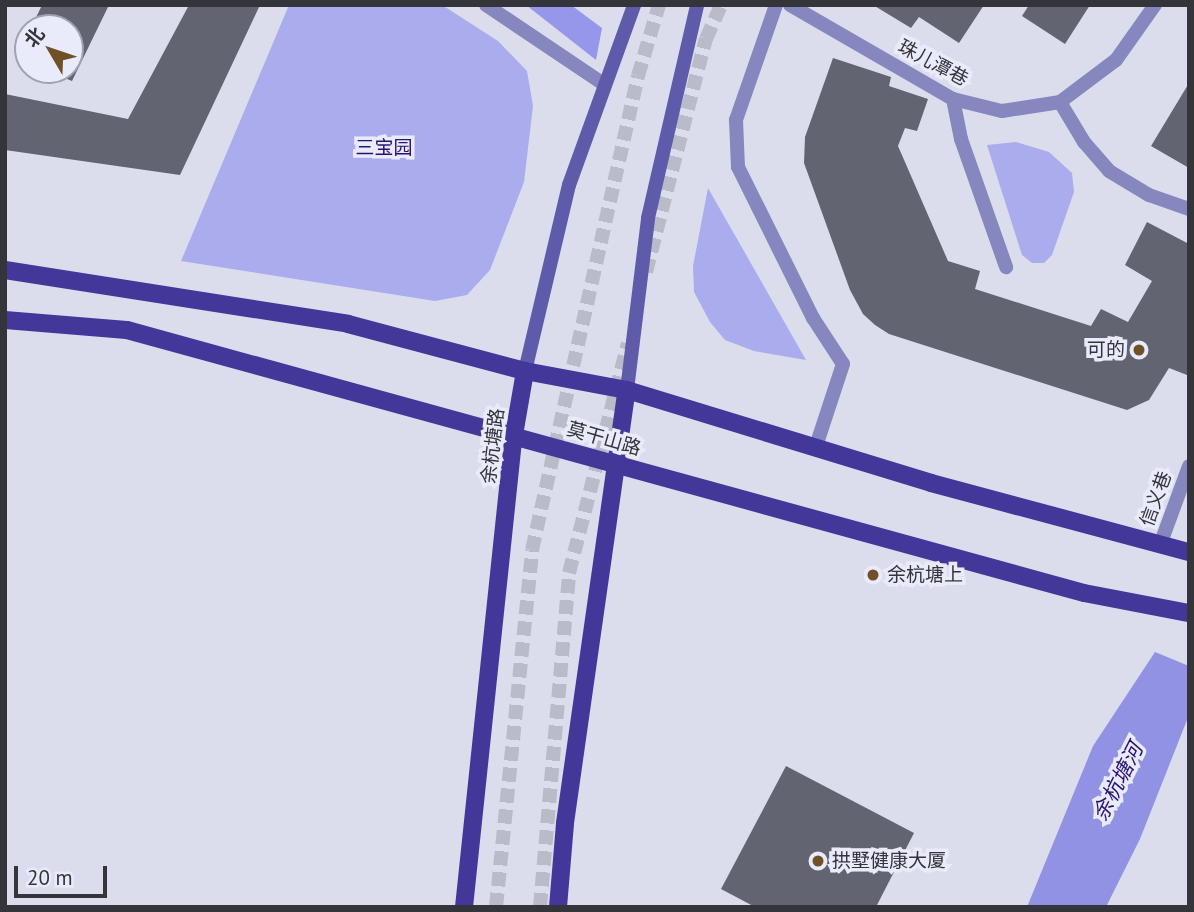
<!DOCTYPE html>
<meta charset="utf-8">
<style>
body{margin:0}
#map{position:relative;width:1194px;height:912px;overflow:hidden;background:#dcddec;font-family:"PT Sans","Noto Sans SC",sans-serif}
div>[style]{position:absolute}
.green>*{inset:0;background:#aaaced}
.forest>*{inset:0;background:#9697ea}
.water>*{inset:0;background:#9192e4}
.building>*{inset:0;background:#636472}
.secondary-tunnel>*{height:14px;margin-top:-7px;transform-origin:0;background:repeating-linear-gradient(90deg,#babbc9 0 14px,transparent 0 21px)}
.service>*{height:14px;margin:-7px;padding:0 7px;transform-origin:7px;border-radius:7px;background:#8587be}
.minor>*{height:14px;margin:-7px;padding:0 7px;transform-origin:7px;border-radius:7px;background:#8587be}
.tertiary>*{height:14px;margin:-7px;padding:0 7px;transform-origin:7px;border-radius:7px;background:#8587be}
.secondary>*{height:14px;margin:-7px;padding:0 7px;transform-origin:7px;border-radius:7px;background:#5d5baa}
.primary>*{height:18px;margin:-9px;padding:0 9px;transform-origin:9px;border-radius:9px;background:#43389a}
.dots>*{width:19px;height:19px;translate:-50% -50%;box-sizing:border-box;border:4px solid #e9eafa;border-radius:50%}
span{translate:-50% -50%;white-space:nowrap;text-align:center;line-height:1.15;-webkit-text-stroke:7px #e9eafa;paint-order:stroke}
.street-label{font-size:19px;color:#34353b}
.park-label{font-size:19px;color:#281273}
.poi-label{font-size:19px;color:#34353b}
.right{translate:-100% -50%;text-align:right}
.left{translate:0 -50%;text-align:left}
.water-label{font-size:21px;color:#281374;font-style:italic}
.frame{position:absolute;inset:0;border:7px solid #34353b;pointer-events:none}
.north{position:absolute;left:14px;top:14px;width:70px;height:70px;box-sizing:border-box;background:#e9eafa;border:2px solid #a1a2ae;border-radius:50%;rotate:309deg;font-size:19px;font-weight:700;line-height:28px;text-align:center;color:#34353b}
.north::after{content:'';display:block;margin:auto;width:24px;height:32px;background:#705127;clip-path:polygon(50% 0,100% 100%,50% 72%,0 100%)}
.scale{position:absolute;left:14px;top:866px;width:93px;height:32px;box-sizing:border-box;border:4px solid #34353b;border-top:0;padding-left:9px;font-size:21px;line-height:24px;white-space:nowrap;color:#34353b;-webkit-text-stroke:5px #e9eafa;paint-order:stroke}
</style>
<div id="map">
<div class="green">
<i style="clip-path:polygon(289px 5px,442px 5px,498px 41px,527px 71px,533px 106px,524px 182px,490px 270px,467px 295px,435px 301px,181px 261px)"></i>
<i style="clip-path:polygon(1016px 142px,1049px 152px,1072px 173px,1074px 192px,1052px 255px,1044px 263px,1032px 263px,1022px 255px,987px 145px)"></i>
<i style="clip-path:polygon(708px 188px,806px 360px,754px 351px,725px 340px,710px 322px,694px 292px,693px 266px)"></i>
</div>
<div class="forest">
<i style="clip-path:polygon(526px 5px,571px 5px,602px 28px,596px 60px)"></i>
</div>
<div class="water">
<i style="clip-path:polygon(1155px 652px,1189px 666px,1189px 715px,1140px 839px,1106px 907px,1027px 907px,1093px 746px)"></i>
</div>
<div class="building">
<i style="clip-path:polygon(42px 5px,109px 5px,72px 81px,45px 70px,70px 70px,70px 28px,31px 28px)"></i>
<i style="clip-path:polygon(189px 5px,260px 5px,180px 175px,5px 150px,5px 94px,128px 119px)"></i>
<i style="clip-path:polygon(873px 5px,984px 5px,959px 43px,919px 17px,911px 28px)"></i>
<i style="clip-path:polygon(1029px 5px,1090px 5px,1065px 44px,1022px 16px)"></i>
<i style="clip-path:polygon(28px 35px,28px 63px,17px 59px)"></i>
<i style="clip-path:polygon(833px 58px,891px 77px,889px 86px,928px 99px,917px 131px,905px 128px,898px 146px,948px 261px,980px 271px,975px 289px,1091px 326px,1101px 309px,1128px 322px,1152px 281px,1125px 265px,1147px 222px,1189px 244px,1187px 375px,1169px 368px,1149px 400px,1127px 410px,889px 334px,875px 325px,863px 314px,850px 290px,804px 163px,805px 137px)"></i>
<i style="clip-path:polygon(1189px 83px,1189px 168px,1151px 146px)"></i>
<i style="clip-path:polygon(786px 766px,914px 833px,876px 907px,755px 907px,721px 889px)"></i>
</div>
<div class="secondary-tunnel">
<i style="left:646px;top:272px;width:241px;rotate:-75.6deg"></i>
<i style="left:706px;top:39px;width:37px;rotate:-66deg"></i>
<i style="left:496px;top:907px;width:359px;rotate:-84.2deg"></i>
<i style="left:532px;top:550px;width:486px;rotate:-77.4deg"></i>
<i style="left:638px;top:76px;width:74px;rotate:-73.5deg"></i>
<i style="left:540px;top:907px;width:335px;rotate:-85deg"></i>
<i style="left:569px;top:573px;width:237px;rotate:-75.6deg"></i>
</div>
<div class="service">
<i style="left:776px;top:5px;width:122px;rotate:109.2deg"></i>
<i style="left:736px;top:120px;width:47px;rotate:87.6deg"></i>
<i style="left:738px;top:167px;width:169px;rotate:63.6deg"></i>
<i style="left:813px;top:318px;width:55px;rotate:56.9deg"></i>
<i style="left:843px;top:364px;width:86px;rotate:108.2deg"></i>
<i style="left:790px;top:5px;width:188px;rotate:30deg"></i>
<i style="left:953px;top:99px;width:50px;rotate:13.8deg"></i>
<i style="left:1002px;top:111px;width:59px;rotate:-8.8deg"></i>
<i style="left:1060px;top:102px;width:70px;rotate:-36.9deg"></i>
<i style="left:1116px;top:60px;width:67px;rotate:-54.7deg"></i>
<i style="left:953px;top:99px;width:41px;rotate:78.7deg"></i>
<i style="left:961px;top:139px;width:136px;rotate:70.6deg"></i>
<i style="left:1060px;top:102px;width:47px;rotate:59deg"></i>
<i style="left:1084px;top:142px;width:38px;rotate:49deg"></i>
<i style="left:1109px;top:171px;width:47px;rotate:31deg"></i>
<i style="left:1149px;top:195px;width:42px;rotate:19.3deg"></i>
</div>
<div class="minor">
<i style="left:1160px;top:545px;width:84px;rotate:-69.8deg"></i>
</div>
<div class="tertiary">
<i style="left:486px;top:5px;width:143px;rotate:33.9deg"></i>
</div>
<div class="secondary">
<i style="left:525px;top:371px;width:191px;rotate:-76.7deg"></i>
<i style="left:569px;top:185px;width:191px;rotate:-70.1deg"></i>
<i style="left:627px;top:390px;width:173px;rotate:-83deg"></i>
<i style="left:648px;top:218px;width:219px;rotate:-77deg"></i>
</div>
<div class="primary">
<i style="left:5px;top:270px;width:347px;rotate:8.9deg"></i>
<i style="left:348px;top:324px;width:183px;rotate:14.9deg"></i>
<i style="left:525px;top:371px;width:104px;rotate:10.6deg"></i>
<i style="left:627px;top:390px;width:318px;rotate:17deg"></i>
<i style="left:931px;top:483px;width:267px;rotate:15deg"></i>
<i style="left:5px;top:320px;width:122px;rotate:4.7deg"></i>
<i style="left:127px;top:330px;width:992px;rotate:15.37deg"></i>
<i style="left:1084px;top:593px;width:107px;rotate:10.8deg"></i>
<i style="left:464px;top:907px;width:475px;rotate:-84deg"></i>
<i style="left:514px;top:435px;width:65px;rotate:-80.2deg"></i>
<i style="left:558px;top:907px;width:84px;rotate:-85.2deg"></i>
<i style="left:565px;top:823px;width:437px;rotate:-81.9deg"></i>
</div>
<div class="dots">
<i style="left:1139px;top:350px;background:#705127"></i>
<i style="left:873px;top:575px;background:#705127"></i>
<i style="left:818px;top:861px;background:#705127"></i>
</div>
<div class="street-label">
<span style="left:933px;top:63px;rotate:28deg">珠儿潭巷</span>
<span style="left:604px;top:439px;rotate:16deg">莫干山路</span>
<span style="left:493px;top:446px;rotate:-83deg">余杭塘路</span>
<span style="left:1156px;top:499px;rotate:-70deg">信义巷</span>
</div>
<div class="park-label">
<span style="left:384px;top:148px">三宝园</span>
</div>
<div class="poi-label">
<span class="right" style="left:1125px;top:350px">可的</span>
<span class="left" style="left:887px;top:575px">余杭塘上</span>
<span class="left" style="left:832px;top:861px">拱墅健康大厦</span>
</div>
<div class="water-label">
<span style="left:1118px;top:782px;rotate:-63deg">余杭塘河</span>
</div>
<div class="frame"></div>
<div class="north">北</div>
<div class="scale">20 m</div>
</div>
